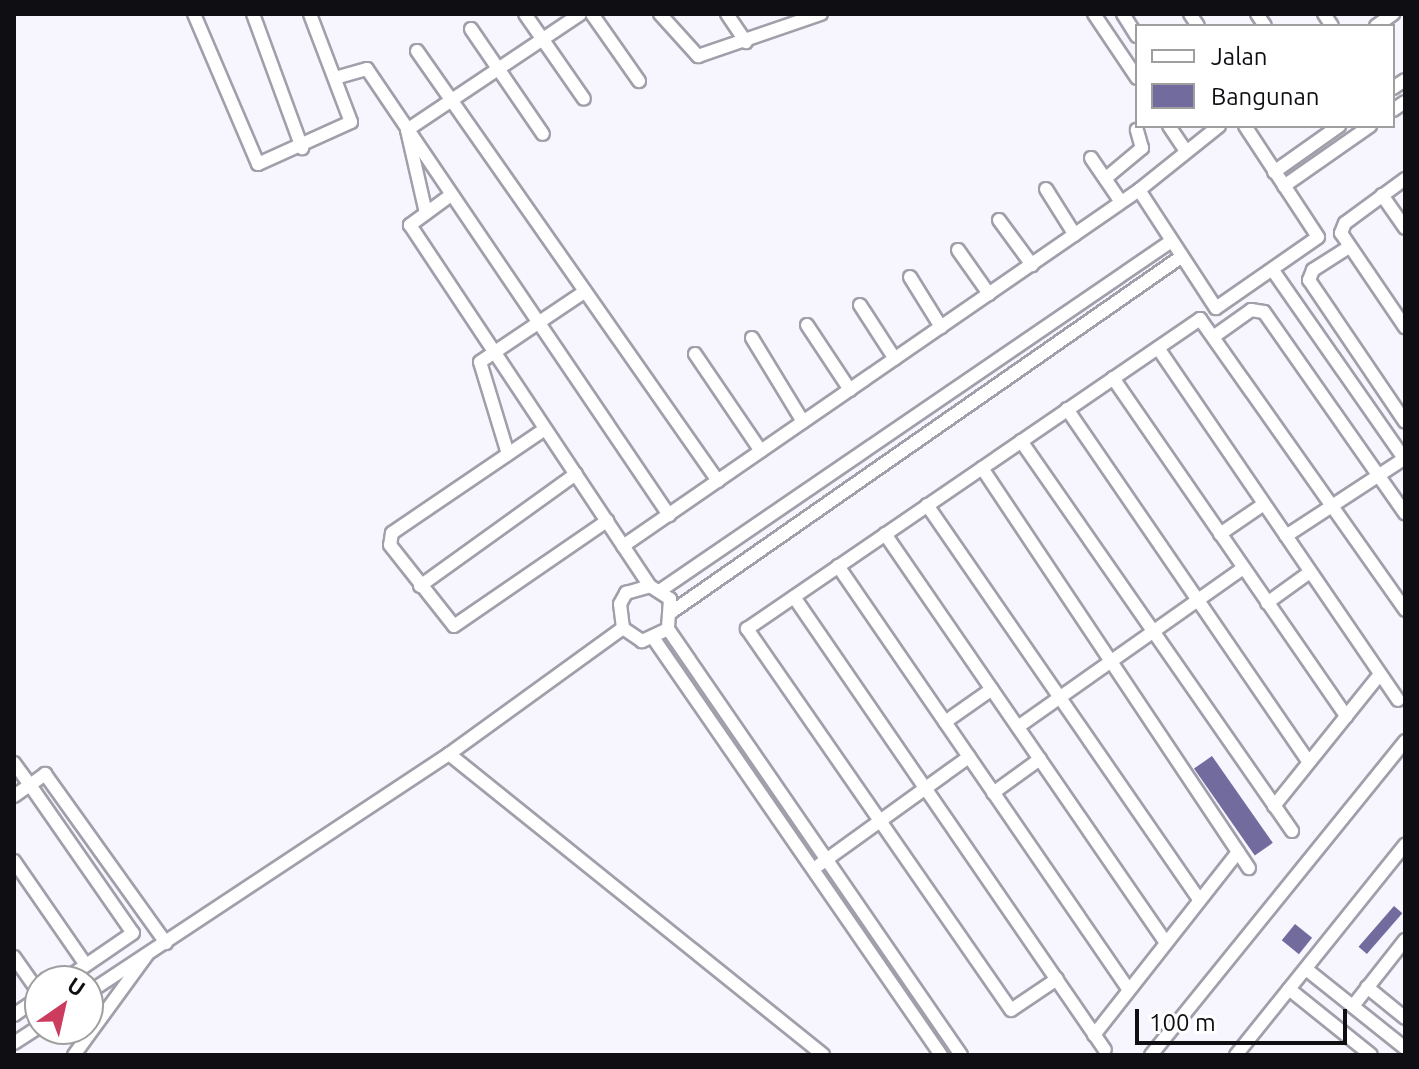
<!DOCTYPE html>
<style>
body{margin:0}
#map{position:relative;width:1419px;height:1069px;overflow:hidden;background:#f7f5fd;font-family:Ubuntu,sans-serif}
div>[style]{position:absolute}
.building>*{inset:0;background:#726b9d;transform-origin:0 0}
.roads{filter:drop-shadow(2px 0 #a19faa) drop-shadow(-2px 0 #a19faa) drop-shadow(0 2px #a19faa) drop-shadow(0 -2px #a19faa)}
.minor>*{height:12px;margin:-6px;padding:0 6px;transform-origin:6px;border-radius:6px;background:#fff}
span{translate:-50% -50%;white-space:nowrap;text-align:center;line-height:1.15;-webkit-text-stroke:8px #fff;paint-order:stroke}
.frame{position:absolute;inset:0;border:16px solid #0f0e12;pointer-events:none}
.legend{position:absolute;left:1135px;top:24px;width:260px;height:104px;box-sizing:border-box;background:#fff;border:2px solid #9f9fa0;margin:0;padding:10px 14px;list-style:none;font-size:24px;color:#0f0e12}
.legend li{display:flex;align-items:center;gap:16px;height:40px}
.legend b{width:40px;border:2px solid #9f9fa0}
.north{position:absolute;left:24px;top:965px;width:80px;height:80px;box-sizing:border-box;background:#fff;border:2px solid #9f9fa0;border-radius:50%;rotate:34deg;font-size:22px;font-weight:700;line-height:32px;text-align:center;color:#0f0e12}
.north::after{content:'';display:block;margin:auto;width:28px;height:36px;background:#cb3c5f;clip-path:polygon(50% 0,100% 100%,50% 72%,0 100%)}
.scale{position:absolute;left:1135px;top:1009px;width:212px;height:36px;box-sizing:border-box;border:4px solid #0f0e12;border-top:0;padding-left:10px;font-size:24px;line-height:28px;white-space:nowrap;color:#0f0e12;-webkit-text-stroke:6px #fff;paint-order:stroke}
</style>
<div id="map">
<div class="building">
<i style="left:1212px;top:756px;width:106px;height:22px;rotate:55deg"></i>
<i style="left:1394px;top:906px;width:11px;height:54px;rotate:41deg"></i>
<i style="left:1295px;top:924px;width:22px;height:21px;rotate:39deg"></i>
</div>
<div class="roads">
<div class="minor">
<i style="left:194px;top:14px;width:163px;rotate:66.9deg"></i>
<i style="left:258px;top:164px;width:102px;rotate:-24.3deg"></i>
<i style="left:351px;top:122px;width:116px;rotate:-110.8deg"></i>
<i style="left:253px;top:14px;width:143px;rotate:69.9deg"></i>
<i style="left:525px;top:14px;width:103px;rotate:55.2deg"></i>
<i style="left:592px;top:14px;width:82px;rotate:55deg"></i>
<i style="left:660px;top:14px;width:57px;rotate:47.9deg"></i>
<i style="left:698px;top:56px;width:130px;rotate:-18.9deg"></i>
<i style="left:727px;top:14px;width:34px;rotate:56deg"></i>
<i style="left:1094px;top:14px;width:77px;rotate:56.1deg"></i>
<i style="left:1123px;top:14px;width:26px;rotate:58deg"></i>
<i style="left:1190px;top:14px;width:14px;rotate:56deg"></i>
<i style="left:1257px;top:14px;width:14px;rotate:56deg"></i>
<i style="left:1324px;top:14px;width:14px;rotate:56deg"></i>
<i style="left:1376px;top:26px;width:21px;rotate:-35deg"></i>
<i style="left:471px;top:29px;width:127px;rotate:55.6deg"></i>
<i style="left:417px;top:51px;width:525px;rotate:55.01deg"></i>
<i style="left:335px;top:78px;width:33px;rotate:-16deg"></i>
<i style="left:367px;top:69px;width:539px;rotate:55.9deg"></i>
<i style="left:1393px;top:88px;width:14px;rotate:-34deg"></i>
<i style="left:1393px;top:110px;width:14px;rotate:-34deg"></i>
<i style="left:1169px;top:126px;width:30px;rotate:56deg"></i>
<i style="left:1219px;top:126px;width:102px;rotate:141.3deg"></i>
<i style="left:1139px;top:190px;width:141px;rotate:56.9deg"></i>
<i style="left:1216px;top:308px;width:124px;rotate:-34.8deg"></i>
<i style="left:1318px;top:237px;width:133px;rotate:-123.3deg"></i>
<i style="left:1091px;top:158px;width:53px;rotate:55.7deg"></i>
<i style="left:1274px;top:172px;width:80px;rotate:-35.3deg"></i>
<i style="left:1106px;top:178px;width:47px;rotate:-39.8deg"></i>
<i style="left:1142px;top:148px;width:19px;rotate:-106deg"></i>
<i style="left:1405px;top:179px;width:74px;rotate:143.7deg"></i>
<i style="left:1345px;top:223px;width:11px;rotate:112deg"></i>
<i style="left:1341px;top:233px;width:114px;rotate:55.8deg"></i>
<i style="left:1284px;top:186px;width:105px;rotate:-34.9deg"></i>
<i style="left:1046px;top:189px;width:54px;rotate:57.8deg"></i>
<i style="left:451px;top:195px;width:51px;rotate:143.8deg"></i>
<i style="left:410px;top:225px;width:433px;rotate:56.4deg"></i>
<i style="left:650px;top:586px;width:24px;rotate:33deg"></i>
<i style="left:670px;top:599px;width:30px;rotate:94deg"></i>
<i style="left:668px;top:629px;width:29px;rotate:155deg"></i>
<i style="left:642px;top:641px;width:23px;rotate:-146deg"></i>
<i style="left:623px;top:628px;width:24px;rotate:-97deg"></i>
<i style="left:620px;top:604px;width:13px;rotate:-61deg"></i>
<i style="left:626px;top:593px;width:25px;rotate:-16deg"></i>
<i style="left:1382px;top:195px;width:40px;rotate:55.1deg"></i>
<i style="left:426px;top:213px;width:85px;rotate:-102.9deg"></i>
<i style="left:407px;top:130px;width:208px;rotate:-33.8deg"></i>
<i style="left:999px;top:220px;width:56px;rotate:53.7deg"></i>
<i style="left:1349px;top:247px;width:43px;rotate:147.4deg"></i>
<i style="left:1313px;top:270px;width:11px;rotate:112deg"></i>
<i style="left:1309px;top:280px;width:171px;rotate:55.9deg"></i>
<i style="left:958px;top:250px;width:54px;rotate:54.8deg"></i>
<i style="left:1274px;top:272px;width:229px;rotate:55.1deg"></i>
<i style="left:910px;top:277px;width:59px;rotate:58.2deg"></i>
<i style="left:860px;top:305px;width:64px;rotate:57.1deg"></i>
<i style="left:807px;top:325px;width:78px;rotate:56.5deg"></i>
<i style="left:1216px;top:335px;width:43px;rotate:-35.5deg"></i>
<i style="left:1251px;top:310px;width:13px;rotate:9deg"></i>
<i style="left:1264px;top:312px;width:246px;rotate:55deg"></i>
<i style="left:752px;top:338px;width:98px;rotate:58.7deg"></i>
<i style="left:1158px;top:348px;width:426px;rotate:55.7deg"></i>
<i style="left:695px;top:354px;width:117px;rotate:55.8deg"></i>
<i style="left:1113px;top:378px;width:411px;rotate:55.4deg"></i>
<i style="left:1067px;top:409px;width:428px;rotate:55.6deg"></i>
<i style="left:545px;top:429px;width:185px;rotate:145.8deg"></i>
<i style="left:392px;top:533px;width:12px;rotate:99deg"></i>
<i style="left:390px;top:545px;width:103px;rotate:51.7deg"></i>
<i style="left:454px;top:626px;width:186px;rotate:-34.5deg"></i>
<i style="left:1021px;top:441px;width:475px;rotate:55.2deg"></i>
<i style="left:508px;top:454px;width:96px;rotate:-106.9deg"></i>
<i style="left:480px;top:362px;width:125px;rotate:-33.9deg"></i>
<i style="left:982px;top:468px;width:481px;rotate:56.3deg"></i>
<i style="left:927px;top:505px;width:480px;rotate:55.4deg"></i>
<i style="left:885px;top:534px;width:496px;rotate:55.5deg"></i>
<i style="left:1220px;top:534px;width:53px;rotate:-34.3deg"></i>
<i style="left:1286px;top:536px;width:142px;rotate:-33.2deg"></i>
<i style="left:623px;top:546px;width:627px;rotate:-34.6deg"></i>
<i style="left:838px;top:566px;width:514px;rotate:55.54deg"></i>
<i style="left:420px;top:586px;width:192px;rotate:-35.7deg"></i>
<i style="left:661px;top:590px;width:617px;rotate:-34.36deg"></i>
<i style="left:794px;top:597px;width:549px;rotate:55.53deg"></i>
<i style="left:1267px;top:603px;width:53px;rotate:-35.8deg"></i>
<i style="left:673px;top:611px;width:619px;rotate:-34.87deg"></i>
<i style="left:668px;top:629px;width:517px;rotate:55.48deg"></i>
<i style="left:654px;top:639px;width:505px;rotate:55.4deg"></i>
<i style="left:945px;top:722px;width:57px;rotate:-35.1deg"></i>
<i style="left:1018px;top:727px;width:276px;rotate:-35.2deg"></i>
<i style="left:449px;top:754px;width:480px;rotate:38.8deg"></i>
<i style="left:14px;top:763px;width:27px;rotate:54deg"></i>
<i style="left:30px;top:785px;width:19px;rotate:-36deg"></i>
<i style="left:45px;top:774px;width:208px;rotate:54.4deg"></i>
<i style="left:993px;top:793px;width:58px;rotate:-35.9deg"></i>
<i style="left:14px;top:796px;width:19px;rotate:-35deg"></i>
<i style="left:30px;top:785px;width:180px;rotate:55.2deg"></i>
<i style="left:133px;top:933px;width:85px;rotate:145.6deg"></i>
<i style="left:1274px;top:806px;width:169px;rotate:-51.2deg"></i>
<i style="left:14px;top:861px;width:126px;rotate:55.3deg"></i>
<i style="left:819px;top:865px;width:185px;rotate:-35.8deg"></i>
<i style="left:14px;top:957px;width:45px;rotate:54.9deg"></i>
<i style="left:1306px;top:969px;width:127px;rotate:38.6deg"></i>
<i style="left:1057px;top:979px;width:55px;rotate:146deg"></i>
<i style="left:1011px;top:1010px;width:464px;rotate:-124.7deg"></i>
<i style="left:747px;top:629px;width:549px;rotate:-34.38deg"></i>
<i style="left:1200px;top:319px;width:356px;rotate:54.8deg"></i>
<i style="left:1367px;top:987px;width:49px;rotate:39.2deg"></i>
<i style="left:1289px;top:989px;width:105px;rotate:38.8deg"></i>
<i style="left:88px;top:993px;width:433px;rotate:-33.5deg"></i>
<i style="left:449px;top:754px;width:215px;rotate:-35.9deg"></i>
<i style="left:1353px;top:1006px;width:84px;rotate:-51.8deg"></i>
<i style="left:14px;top:1015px;width:32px;rotate:-35deg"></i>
<i style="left:1094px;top:1035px;width:233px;rotate:-51.8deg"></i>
<i style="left:14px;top:1043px;width:31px;rotate:-33deg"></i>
<i style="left:74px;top:1055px;width:124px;rotate:-53.9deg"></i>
<i style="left:1151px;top:1055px;width:404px;rotate:-51deg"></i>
<i style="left:1236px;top:1055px;width:270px;rotate:-51.2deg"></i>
</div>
</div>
<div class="frame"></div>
<ul class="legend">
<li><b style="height:10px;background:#fff"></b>Jalan</li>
<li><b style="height:22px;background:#726b9d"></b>Bangunan</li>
</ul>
<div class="north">U</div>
<div class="scale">100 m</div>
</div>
